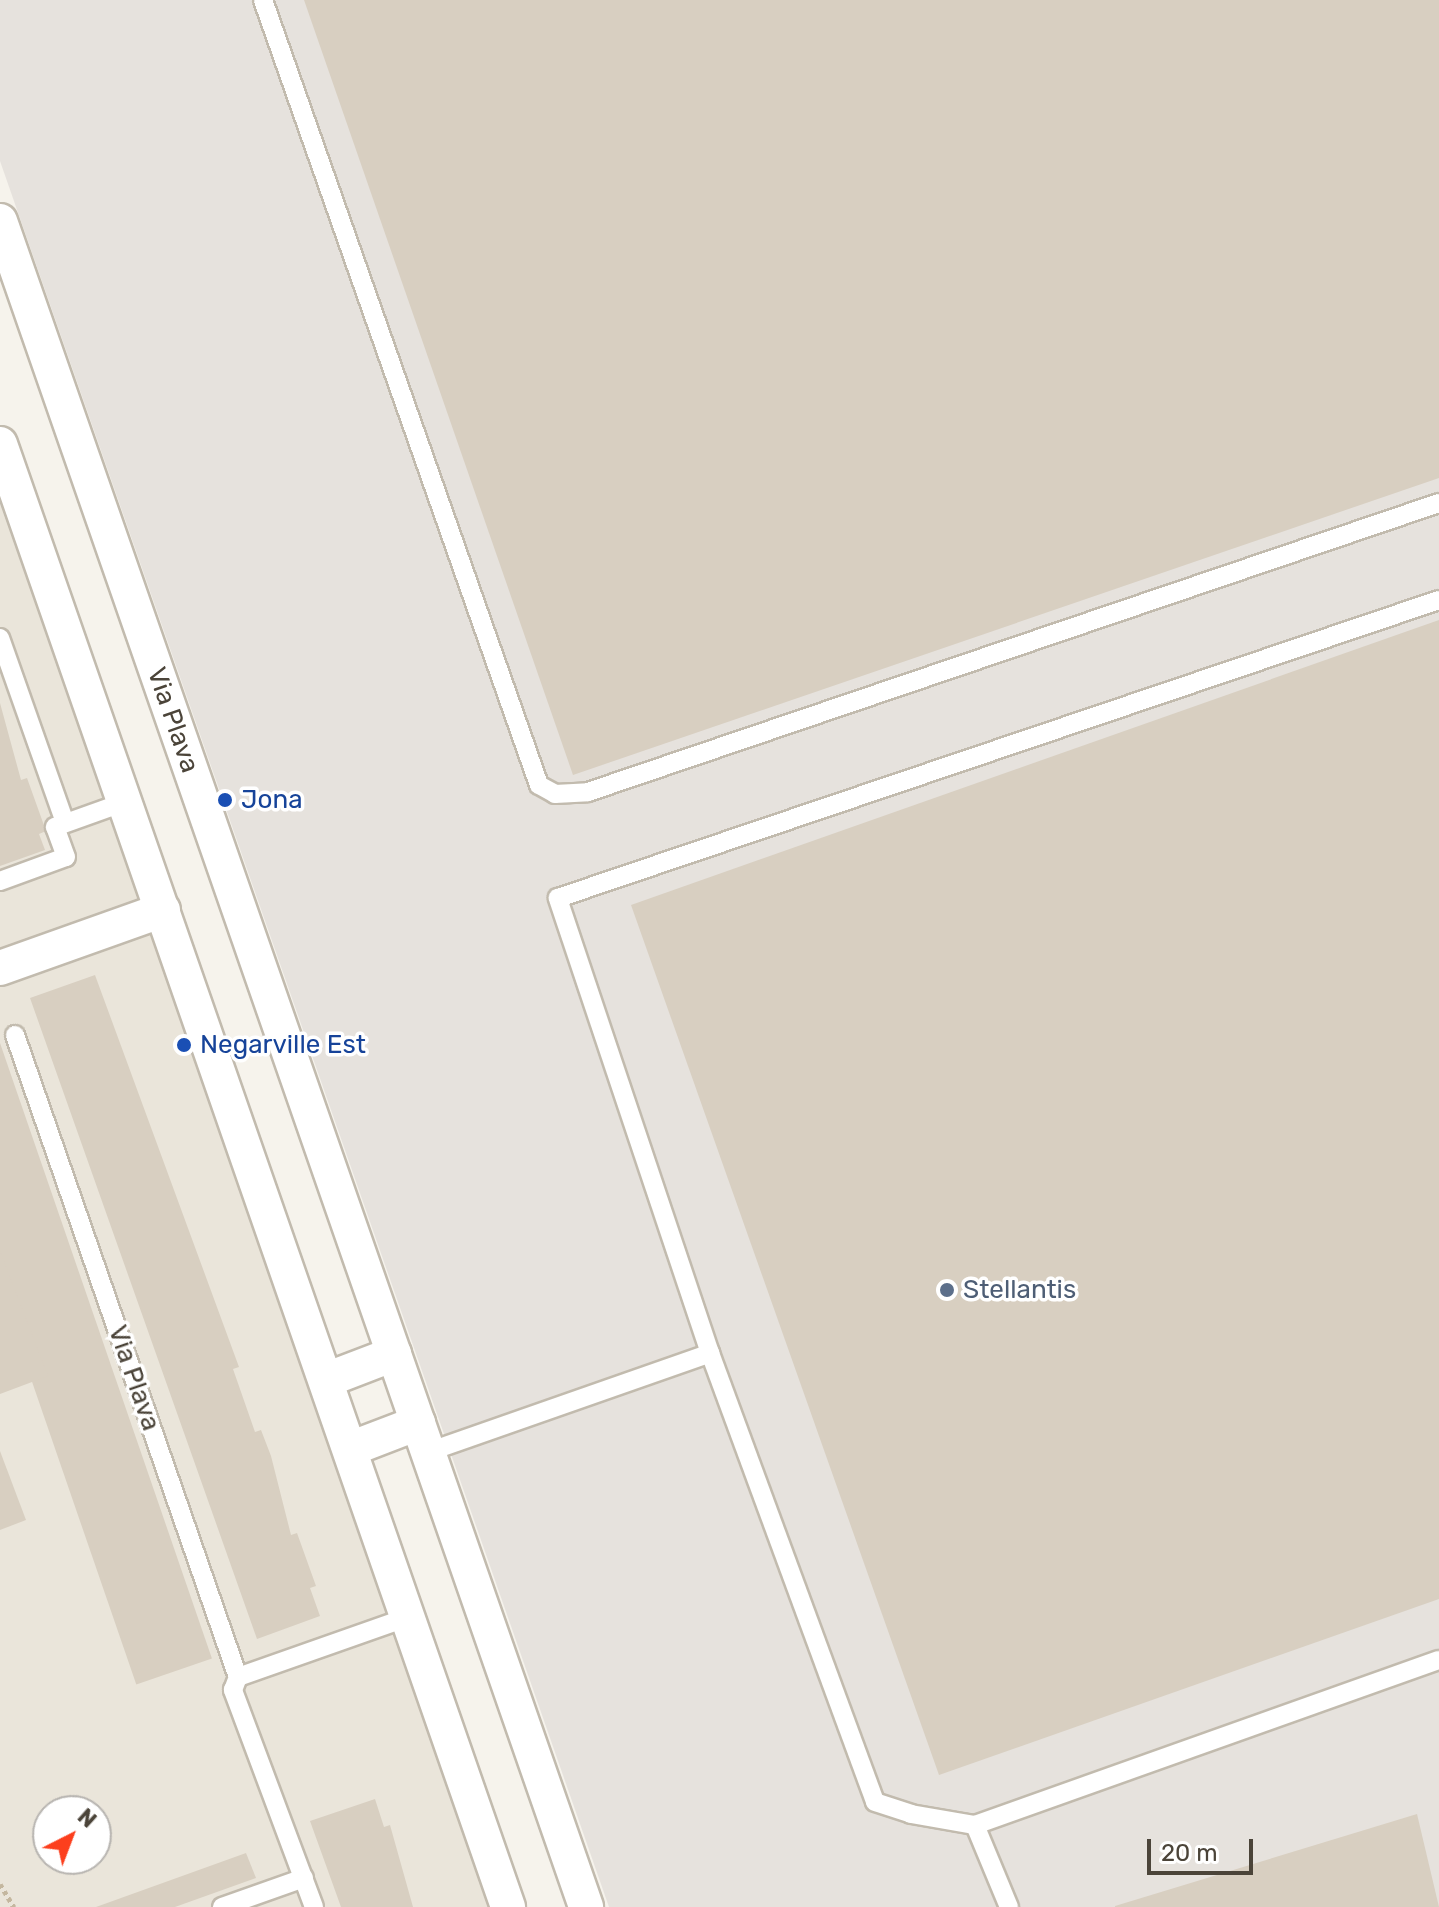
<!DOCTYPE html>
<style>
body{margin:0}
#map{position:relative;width:1439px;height:1907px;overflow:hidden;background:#f6f3ec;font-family:Rubik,sans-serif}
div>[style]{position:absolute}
.residential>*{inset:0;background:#eae5da}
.industrial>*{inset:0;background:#e6e2dd}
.building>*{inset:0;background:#d8cfc1;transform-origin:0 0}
.path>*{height:5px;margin-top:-2.5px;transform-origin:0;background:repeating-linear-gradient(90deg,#c4b79f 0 4px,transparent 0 8px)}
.roads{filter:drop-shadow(2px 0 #c2bbae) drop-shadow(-2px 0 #c2bbae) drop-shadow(0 2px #c2bbae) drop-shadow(0 -2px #c2bbae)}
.service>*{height:18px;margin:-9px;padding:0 9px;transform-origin:9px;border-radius:9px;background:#fff}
.minor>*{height:34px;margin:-17px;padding:0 17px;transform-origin:17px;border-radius:17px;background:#fff}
.dots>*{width:22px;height:22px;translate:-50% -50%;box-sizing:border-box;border:4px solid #fff;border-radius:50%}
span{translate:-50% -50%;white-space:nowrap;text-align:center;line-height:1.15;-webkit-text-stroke:7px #fff;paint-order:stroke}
.street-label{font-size:26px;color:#4b4439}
.transit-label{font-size:26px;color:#164399}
.left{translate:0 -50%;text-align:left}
.service-label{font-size:26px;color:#4e5e75}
.north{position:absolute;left:32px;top:1795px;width:80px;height:80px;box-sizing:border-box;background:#fff;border:2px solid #b7b4b0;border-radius:50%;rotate:42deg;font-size:22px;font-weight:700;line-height:32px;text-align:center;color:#4b4439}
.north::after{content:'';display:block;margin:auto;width:28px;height:36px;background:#fc3f1d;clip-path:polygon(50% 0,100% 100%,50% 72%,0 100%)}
.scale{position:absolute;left:1147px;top:1839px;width:106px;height:36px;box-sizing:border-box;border:4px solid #4b4439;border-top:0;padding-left:10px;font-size:24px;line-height:28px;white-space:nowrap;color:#4b4439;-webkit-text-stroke:6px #fff;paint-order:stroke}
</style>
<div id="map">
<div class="residential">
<i style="clip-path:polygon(evenodd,0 444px,508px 1907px,0 1907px,0 444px,48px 1811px,96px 1811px,96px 1859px,48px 1859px,48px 1811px)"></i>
</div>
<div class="industrial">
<i style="clip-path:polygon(0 0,1439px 0,1439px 1907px,609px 1907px,0 161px)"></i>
</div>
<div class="building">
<i style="clip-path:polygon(304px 0,1439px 0,1439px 478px,573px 775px)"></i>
<i style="clip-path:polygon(1439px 620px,1439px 1599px,939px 1775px,631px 905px)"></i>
<i style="clip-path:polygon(0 703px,21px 780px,27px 778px,46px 831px,39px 834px,45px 850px,0 866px)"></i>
<i style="clip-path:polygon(95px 975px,239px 1367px,233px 1369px,255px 1432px,261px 1430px,271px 1456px,291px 1535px,297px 1533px,316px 1586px,310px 1588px,320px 1616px,257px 1639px,30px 998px)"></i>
<i style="left:0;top:1043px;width:651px;height:80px;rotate:71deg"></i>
<i style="clip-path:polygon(0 1251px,48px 1376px,0 1394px)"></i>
<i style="clip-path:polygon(0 1451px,26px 1520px,0 1530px)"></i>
<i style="clip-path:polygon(375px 1799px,384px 1827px,390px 1825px,413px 1907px,341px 1907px,310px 1821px)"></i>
<i style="clip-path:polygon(1417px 1814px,1439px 1907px,1115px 1907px,1115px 1906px)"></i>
<i style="clip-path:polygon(246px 1853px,256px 1878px,175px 1907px,96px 1907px)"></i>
</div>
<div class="path">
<i style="left:0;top:1884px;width:27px;rotate:59deg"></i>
</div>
<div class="roads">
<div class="service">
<i style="left:263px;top:0;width:832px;rotate:70.63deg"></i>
<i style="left:539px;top:785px;width:18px;rotate:29deg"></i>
<i style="left:555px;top:794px;width:33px;rotate:-3deg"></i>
<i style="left:588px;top:792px;width:899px;rotate:-18.76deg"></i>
<i style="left:0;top:638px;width:196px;rotate:70.6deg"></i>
<i style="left:0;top:881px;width:70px;rotate:-20deg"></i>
<i style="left:66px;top:857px;width:32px;rotate:-110deg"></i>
<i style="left:55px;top:827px;width:74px;rotate:-19.7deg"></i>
<i style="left:15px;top:1035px;width:680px;rotate:70.85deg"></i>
<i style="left:710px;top:1353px;width:480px;rotate:-108.5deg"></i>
<i style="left:558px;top:898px;width:930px;rotate:-18.69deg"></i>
<i style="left:428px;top:1452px;width:299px;rotate:-19.3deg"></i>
<i style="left:710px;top:1353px;width:478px;rotate:69.8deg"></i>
<i style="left:875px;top:1802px;width:38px;rotate:18deg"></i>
<i style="left:911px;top:1814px;width:65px;rotate:9.8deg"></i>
<i style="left:975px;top:1825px;width:492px;rotate:-19.6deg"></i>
<i style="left:975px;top:1825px;width:89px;rotate:67.5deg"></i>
<i style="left:222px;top:1907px;width:87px;rotate:-19.5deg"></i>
<i style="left:314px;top:1907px;width:232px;rotate:-110.5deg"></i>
<i style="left:233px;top:1690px;width:14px;rotate:-69deg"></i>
<i style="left:238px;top:1677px;width:180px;rotate:-19.4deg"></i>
</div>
<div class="minor">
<i style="left:0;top:221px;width:1785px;rotate:70.83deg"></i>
<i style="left:0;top:444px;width:1549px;rotate:70.85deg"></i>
<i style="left:0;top:968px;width:173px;rotate:-19.6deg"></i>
<i style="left:326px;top:1380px;width:73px;rotate:-20.9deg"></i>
<i style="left:350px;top:1449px;width:73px;rotate:-20.9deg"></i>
</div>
</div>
<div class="dots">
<i style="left:225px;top:800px;background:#1a4fb4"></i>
<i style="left:184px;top:1045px;background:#1a4fb4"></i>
<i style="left:947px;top:1290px;background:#5c6f8a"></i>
</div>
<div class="street-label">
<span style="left:173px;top:720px;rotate:71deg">Via Plava</span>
<span style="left:134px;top:1378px;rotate:71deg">Via Plava</span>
</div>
<div class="transit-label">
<span class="left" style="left:241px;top:800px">Jona</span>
<span class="left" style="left:200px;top:1045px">Negarville Est</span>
</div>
<div class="service-label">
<span class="left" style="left:963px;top:1290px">Stellantis</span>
</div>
<div class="north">N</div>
<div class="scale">20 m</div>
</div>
